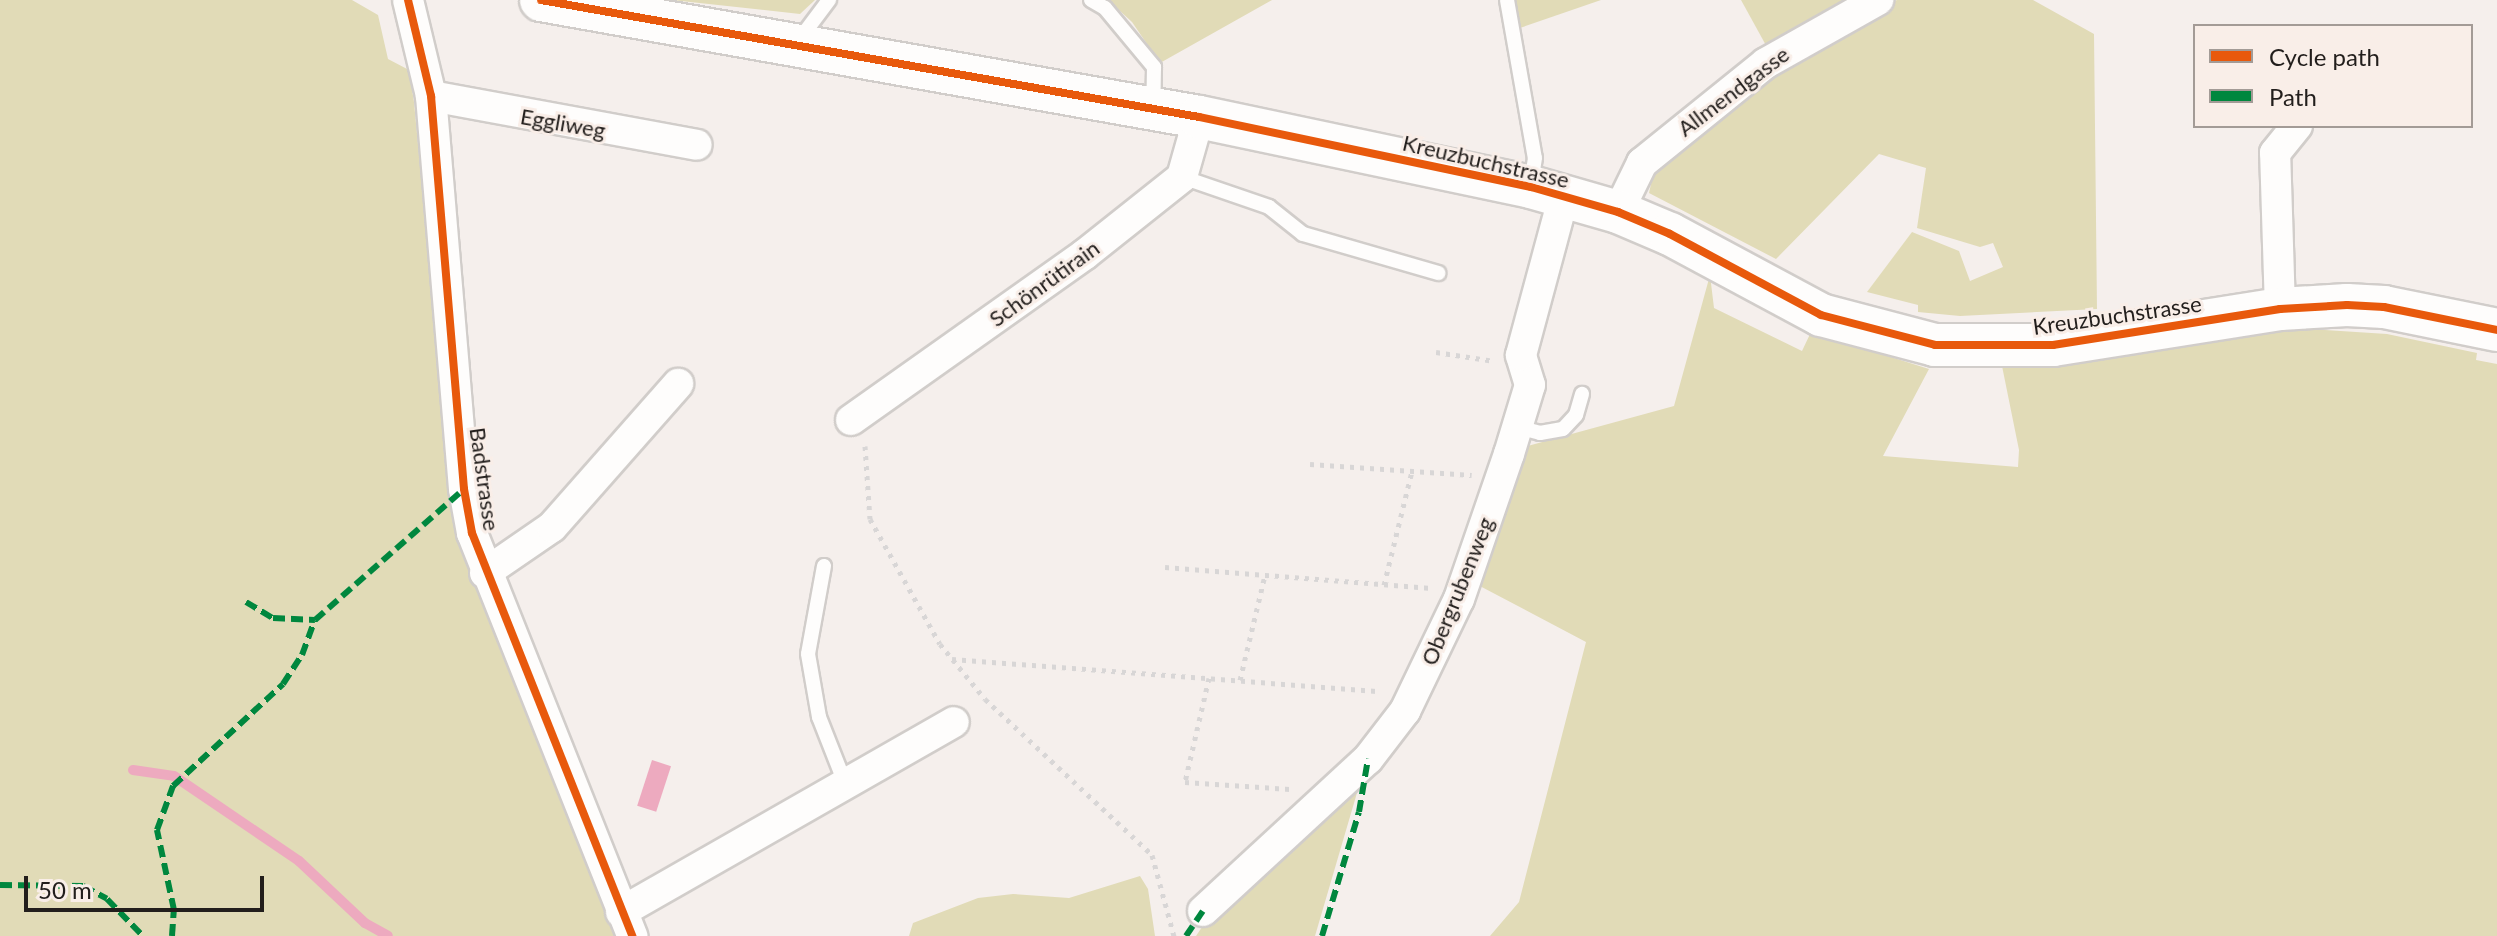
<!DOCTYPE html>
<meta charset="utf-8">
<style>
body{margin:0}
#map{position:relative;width:2497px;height:936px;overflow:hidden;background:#f5efec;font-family:Lato,sans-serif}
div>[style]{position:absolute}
.green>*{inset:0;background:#e1dbb7}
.water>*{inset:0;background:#edaabf;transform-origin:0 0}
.stream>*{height:10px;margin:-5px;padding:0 5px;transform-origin:5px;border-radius:5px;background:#edaabf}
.path>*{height:5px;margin-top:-2.5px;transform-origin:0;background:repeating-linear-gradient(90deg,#d8d6d6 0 4px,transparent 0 10px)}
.roads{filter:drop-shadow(2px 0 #d1cdca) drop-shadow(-2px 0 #d1cdca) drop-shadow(0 2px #d1cdca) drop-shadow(0 -2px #d1cdca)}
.lane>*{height:14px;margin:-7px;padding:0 7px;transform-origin:7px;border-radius:7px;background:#fefdfc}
.street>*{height:30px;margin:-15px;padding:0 15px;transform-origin:15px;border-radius:15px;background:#fefdfc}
.secondary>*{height:42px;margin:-21px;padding:0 21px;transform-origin:21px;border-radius:21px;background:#fefdfc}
.quiet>*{height:6px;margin-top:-3px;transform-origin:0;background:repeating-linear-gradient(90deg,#00873e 0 12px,transparent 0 18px)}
.cycleway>*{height:8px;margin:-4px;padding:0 4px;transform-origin:4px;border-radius:4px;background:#e8590c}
span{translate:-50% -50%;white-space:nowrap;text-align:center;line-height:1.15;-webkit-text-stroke:6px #f9eee8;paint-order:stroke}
.street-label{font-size:22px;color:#221e1c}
.legend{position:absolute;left:2193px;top:24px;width:280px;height:104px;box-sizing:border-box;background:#f9eee8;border:2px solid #a39b96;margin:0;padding:10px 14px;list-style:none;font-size:24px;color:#221e1c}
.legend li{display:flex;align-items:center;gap:16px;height:40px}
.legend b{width:40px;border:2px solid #a39b96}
.scale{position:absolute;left:24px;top:876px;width:240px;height:36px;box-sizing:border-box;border:4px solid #221e1c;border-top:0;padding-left:10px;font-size:24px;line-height:28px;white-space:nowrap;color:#221e1c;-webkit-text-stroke:6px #f9eee8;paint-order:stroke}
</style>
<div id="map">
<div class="green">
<i style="clip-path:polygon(0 0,352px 0,378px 15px,388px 59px,409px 70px,414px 102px,454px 524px,615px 936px,0 936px)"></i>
<i style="clip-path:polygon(672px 0,815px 0,800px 14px)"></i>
<i style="clip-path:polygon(1108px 0,1272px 0,1160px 63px,1132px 22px)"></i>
<i style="clip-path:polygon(1514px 0,1601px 0,1520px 28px)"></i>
<i style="clip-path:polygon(1741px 0,1859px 0,1768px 49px)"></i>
<i style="clip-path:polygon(1897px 0,2033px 0,2094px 34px,2097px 309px,1960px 316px,1918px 312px,1918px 305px,1867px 292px,1912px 232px,1959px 251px,1970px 281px,2003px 267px,1993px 243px,1980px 247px,1917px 228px,1926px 168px,1879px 154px,1776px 259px,1649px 193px,1655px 166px,1829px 32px)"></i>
<i style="clip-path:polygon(1710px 275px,1714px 308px,1802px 351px,1811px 332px,1929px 369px,1883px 456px,2018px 467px,2019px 450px,2002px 366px,2294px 328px,2387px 334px,2477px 353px,2476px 360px,2497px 364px,2497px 936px,1490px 936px,1519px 902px,1586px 642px,1476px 584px,1520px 448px,1674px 406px)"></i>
<i style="clip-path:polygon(1359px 786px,1315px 936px,1196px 936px,1204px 924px)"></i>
<i style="clip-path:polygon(1140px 876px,1148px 889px,1155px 936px,909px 936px,913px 923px,978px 898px,1013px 894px,1069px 898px)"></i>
</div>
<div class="water">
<i style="left:652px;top:760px;width:20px;height:48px;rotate:18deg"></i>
</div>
<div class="stream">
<i style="left:133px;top:770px;width:41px;rotate:8.3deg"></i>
<i style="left:174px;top:776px;width:151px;rotate:34.2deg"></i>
<i style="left:299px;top:861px;width:91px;rotate:43.2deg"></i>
<i style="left:365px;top:923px;width:26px;rotate:29deg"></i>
</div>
<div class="path">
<i style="left:1436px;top:352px;width:59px;rotate:8.8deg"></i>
<i style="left:865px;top:446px;width:73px;rotate:86.1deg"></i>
<i style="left:870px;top:519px;width:143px;rotate:60.8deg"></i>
<i style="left:940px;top:644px;width:71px;rotate:50.7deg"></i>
<i style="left:985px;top:699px;width:229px;rotate:43deg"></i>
<i style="left:1152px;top:855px;width:84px;rotate:74.8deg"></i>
<i style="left:1310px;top:464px;width:162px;rotate:3.9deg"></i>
<i style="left:1165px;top:567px;width:267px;rotate:4.5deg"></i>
<i style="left:1384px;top:585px;width:117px;rotate:-76.2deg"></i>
<i style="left:952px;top:659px;width:429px;rotate:4.3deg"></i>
<i style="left:1209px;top:678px;width:107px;rotate:103deg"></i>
<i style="left:1185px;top:782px;width:105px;rotate:3.8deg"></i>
<i style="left:1240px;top:680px;width:108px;rotate:-76.6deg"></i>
</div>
<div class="roads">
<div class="lane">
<i style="left:1091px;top:0;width:16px;rotate:30deg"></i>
<i style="left:1105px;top:8px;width:77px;rotate:50.3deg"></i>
<i style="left:1154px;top:67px;width:39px;rotate:91deg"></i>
<i style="left:1507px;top:0;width:160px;rotate:80deg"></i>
<i style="left:1535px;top:158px;width:25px;rotate:99deg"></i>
<i style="left:799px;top:40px;width:50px;rotate:-53.1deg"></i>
<i style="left:1182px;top:177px;width:92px;rotate:19deg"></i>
<i style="left:1269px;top:207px;width:43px;rotate:38.5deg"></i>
<i style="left:1303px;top:234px;width:141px;rotate:16.1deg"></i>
<i style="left:1518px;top:427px;width:23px;rotate:15deg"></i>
<i style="left:1540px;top:433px;width:23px;rotate:-10deg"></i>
<i style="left:1563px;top:429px;width:19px;rotate:-47deg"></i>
<i style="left:1576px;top:415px;width:22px;rotate:-74deg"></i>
<i style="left:824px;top:566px;width:89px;rotate:100.3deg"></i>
<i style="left:808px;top:654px;width:64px;rotate:80.1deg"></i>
<i style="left:819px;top:717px;width:71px;rotate:68.5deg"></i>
</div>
<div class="street">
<i style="left:408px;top:0;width:99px;rotate:76.5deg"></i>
<i style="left:431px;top:96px;width:394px;rotate:85.2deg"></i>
<i style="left:464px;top:489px;width:45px;rotate:79.7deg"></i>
<i style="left:472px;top:533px;width:434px;rotate:68.3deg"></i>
<i style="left:431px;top:96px;width:270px;rotate:10.4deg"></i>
<i style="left:1618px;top:212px;width:55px;rotate:-63.9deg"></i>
<i style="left:1642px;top:163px;width:159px;rotate:-38.9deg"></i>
<i style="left:1766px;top:63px;width:129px;rotate:-29.4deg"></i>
<i style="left:2280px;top:309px;width:156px;rotate:-91.8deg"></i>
<i style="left:2275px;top:153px;width:35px;rotate:-51deg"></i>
<i style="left:851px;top:420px;width:286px;rotate:-35.3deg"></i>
<i style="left:1084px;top:255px;width:125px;rotate:-38.5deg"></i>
<i style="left:1182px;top:177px;width:62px;rotate:-74.2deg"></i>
<i style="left:485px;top:573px;width:81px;rotate:-34.5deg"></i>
<i style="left:552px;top:527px;width:191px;rotate:-48.6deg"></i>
<i style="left:1203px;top:911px;width:224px;rotate:-42.7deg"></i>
<i style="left:1368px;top:759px;width:61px;rotate:-52.4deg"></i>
<i style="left:1405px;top:711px;width:124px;rotate:-64.3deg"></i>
<i style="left:1459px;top:599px;width:153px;rotate:-71deg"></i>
<i style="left:1509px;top:454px;width:72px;rotate:-73.1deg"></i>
<i style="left:1530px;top:385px;width:31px;rotate:-107deg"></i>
<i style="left:1521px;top:355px;width:165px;rotate:-74.9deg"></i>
<i style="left:621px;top:912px;width:383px;rotate:-29.7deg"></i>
</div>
<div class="secondary">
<i style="left:541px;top:0;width:668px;rotate:10.08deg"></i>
<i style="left:1199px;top:117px;width:339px;rotate:11.9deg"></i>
<i style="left:1531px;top:187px;width:91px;rotate:16deg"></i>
<i style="left:1618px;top:212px;width:56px;rotate:22.9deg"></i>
<i style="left:1670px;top:234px;width:171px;rotate:28.2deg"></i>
<i style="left:1821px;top:315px;width:118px;rotate:14.7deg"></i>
<i style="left:1935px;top:345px;width:118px"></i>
<i style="left:2053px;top:345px;width:230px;rotate:-9deg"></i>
<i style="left:2280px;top:309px;width:67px;rotate:-3.4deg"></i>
<i style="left:2347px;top:305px;width:37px;rotate:3deg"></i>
<i style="left:2384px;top:307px;width:115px;rotate:11.5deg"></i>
</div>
</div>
<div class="quiet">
<i style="left:246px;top:602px;width:31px;rotate:31deg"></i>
<i style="left:273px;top:618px;width:42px;rotate:2.7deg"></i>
<i style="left:0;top:885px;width:83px;rotate:0.7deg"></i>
<i style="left:83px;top:886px;width:27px;rotate:28deg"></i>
<i style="left:107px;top:899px;width:52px;rotate:45.8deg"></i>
<i style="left:172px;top:936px;width:26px;rotate:-86deg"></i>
<i style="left:174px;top:910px;width:82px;rotate:-102deg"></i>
<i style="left:157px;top:830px;width:47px;rotate:-70deg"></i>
<i style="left:173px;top:786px;width:150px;rotate:-42.8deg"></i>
<i style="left:283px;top:684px;width:35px;rotate:-57deg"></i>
<i style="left:302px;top:655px;width:37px;rotate:-70deg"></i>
<i style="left:315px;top:620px;width:198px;rotate:-41.3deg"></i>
<i style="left:1186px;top:936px;width:30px;rotate:-56deg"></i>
<i style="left:1322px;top:936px;width:129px;rotate:-73.4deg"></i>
<i style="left:1359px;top:812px;width:54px;rotate:-80.4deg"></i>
</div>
<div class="cycleway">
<i style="left:408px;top:0;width:99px;rotate:76.5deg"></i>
<i style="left:431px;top:96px;width:394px;rotate:85.2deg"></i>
<i style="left:464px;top:489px;width:45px;rotate:79.7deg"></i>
<i style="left:472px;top:533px;width:434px;rotate:68.3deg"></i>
<i style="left:541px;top:0;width:668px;rotate:10.08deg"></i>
<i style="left:1199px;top:117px;width:339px;rotate:11.9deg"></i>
<i style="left:1531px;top:187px;width:91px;rotate:16deg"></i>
<i style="left:1618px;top:212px;width:56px;rotate:22.9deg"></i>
<i style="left:1670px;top:234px;width:171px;rotate:28.2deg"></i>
<i style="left:1821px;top:315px;width:118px;rotate:14.7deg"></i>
<i style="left:1935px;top:345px;width:118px"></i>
<i style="left:2053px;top:345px;width:230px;rotate:-9deg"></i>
<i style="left:2280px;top:309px;width:67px;rotate:-3.4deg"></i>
<i style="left:2347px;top:305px;width:37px;rotate:3deg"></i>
<i style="left:2384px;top:307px;width:115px;rotate:11.5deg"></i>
</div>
<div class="street-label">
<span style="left:1733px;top:91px;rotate:-37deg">Allmendgasse</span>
<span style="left:563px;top:123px;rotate:10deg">Eggliweg</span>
<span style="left:1486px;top:161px;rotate:13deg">Kreuzbuchstrasse</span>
<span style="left:1044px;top:283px;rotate:-36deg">Schönrütirain</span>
<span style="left:2117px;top:315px;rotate:-8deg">Kreuzbuchstrasse</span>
<span style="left:485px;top:479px;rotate:82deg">Badstrasse</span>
<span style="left:1457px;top:591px;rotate:-68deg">Obergrubenweg</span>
</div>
<ul class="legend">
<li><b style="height:10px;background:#e8590c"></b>Cycle path</li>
<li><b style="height:10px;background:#00873e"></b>Path</li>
</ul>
<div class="scale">50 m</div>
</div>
